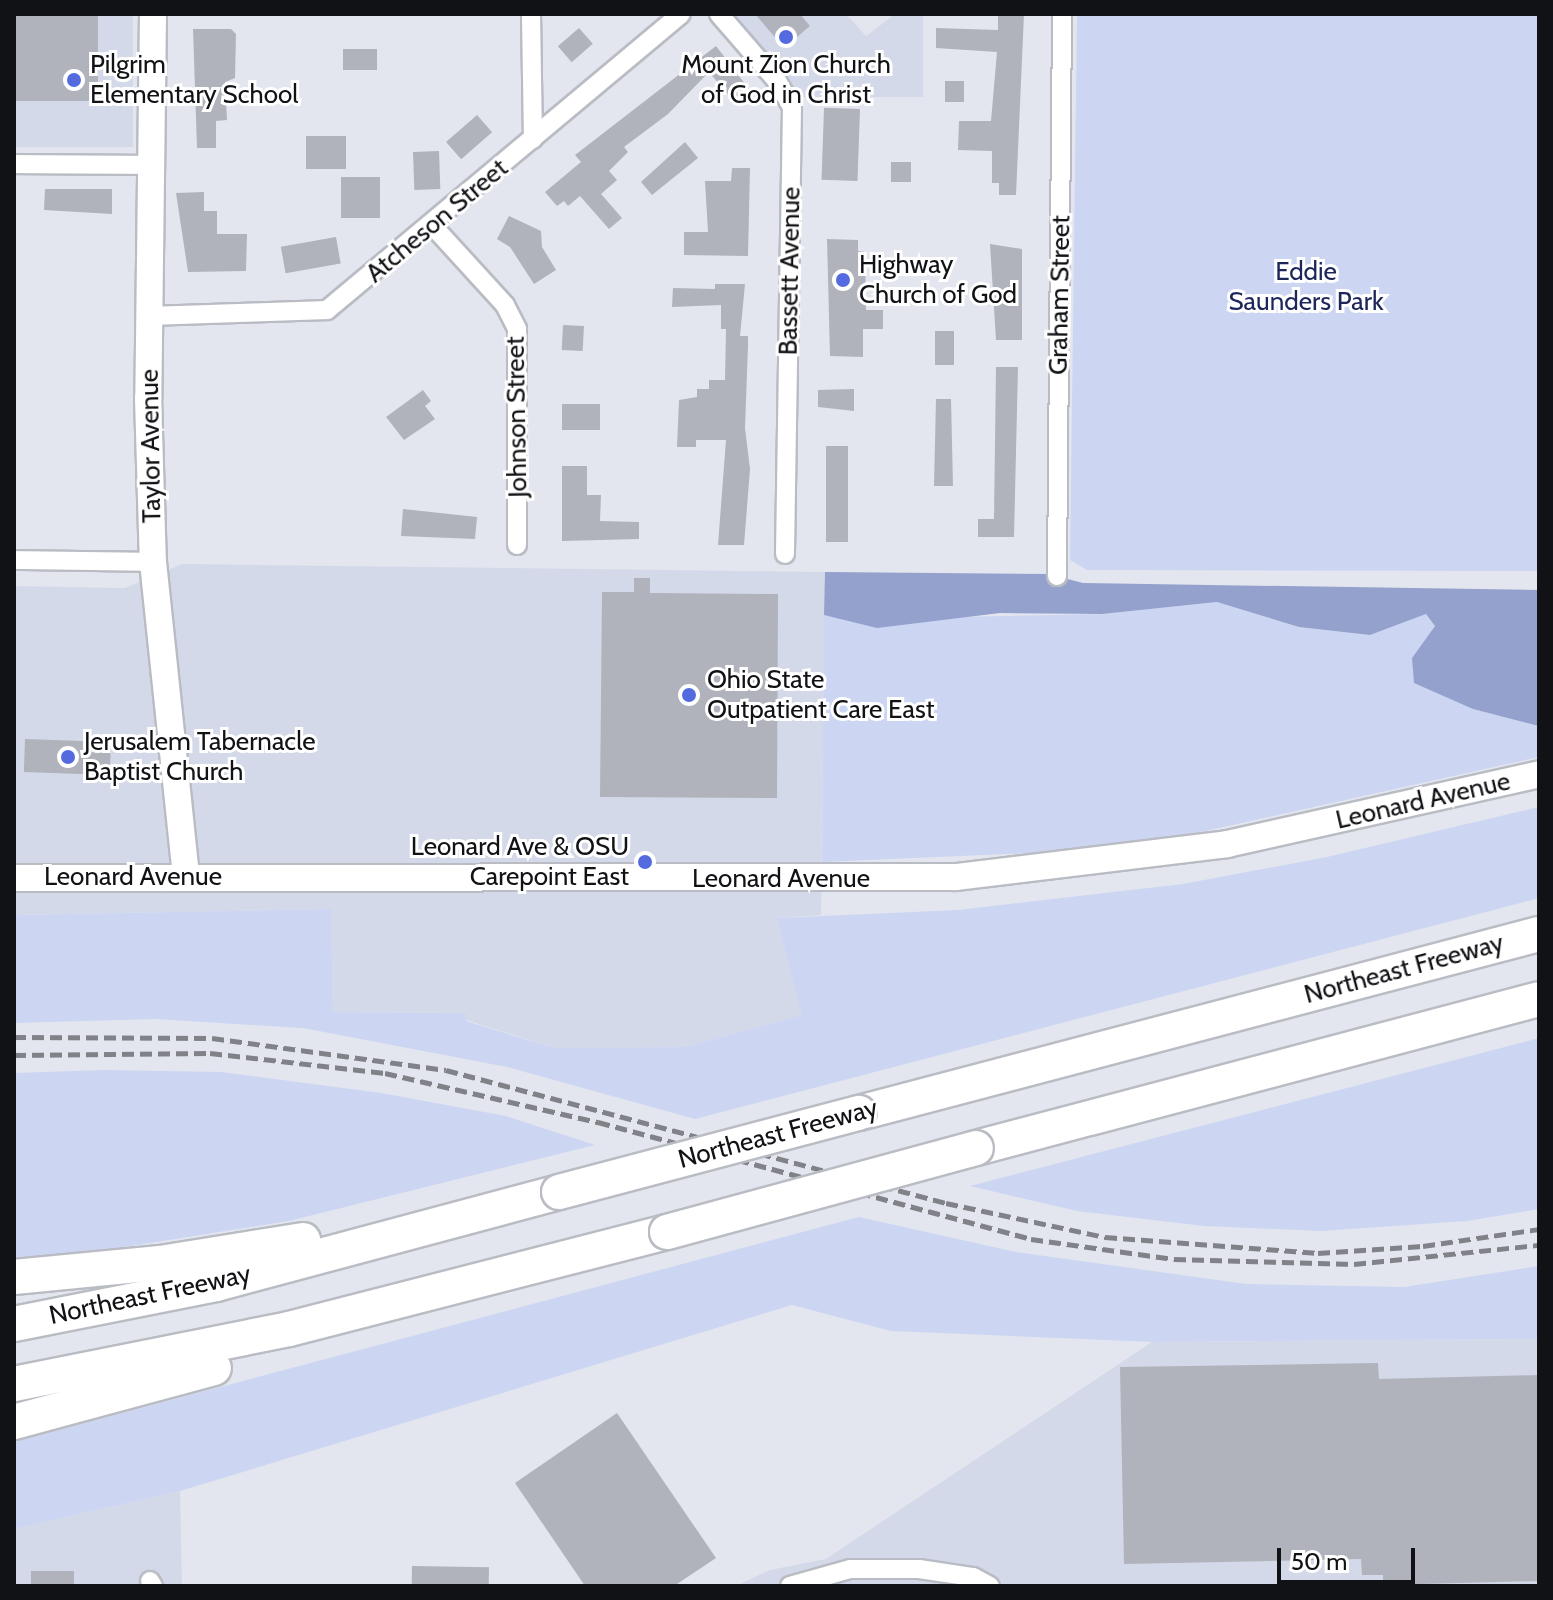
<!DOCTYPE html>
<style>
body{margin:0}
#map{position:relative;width:1553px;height:1600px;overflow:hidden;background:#e3e6ee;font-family:Cabin,sans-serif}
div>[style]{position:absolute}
.built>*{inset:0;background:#d4d9e9;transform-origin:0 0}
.green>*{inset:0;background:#ccd6f3}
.forest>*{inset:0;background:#93a1cc}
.building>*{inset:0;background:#b0b3bb;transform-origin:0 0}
.roads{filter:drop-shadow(2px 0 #babcc4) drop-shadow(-2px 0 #babcc4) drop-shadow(0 2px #babcc4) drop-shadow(0 -2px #babcc4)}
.street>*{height:18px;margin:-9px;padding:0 9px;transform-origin:9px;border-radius:9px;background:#fff}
.secondary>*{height:26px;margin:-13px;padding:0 13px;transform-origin:13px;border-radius:13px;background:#fff}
.highway>*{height:34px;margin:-17px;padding:0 17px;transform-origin:17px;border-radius:17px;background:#fff}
.rail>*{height:5px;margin-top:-2.5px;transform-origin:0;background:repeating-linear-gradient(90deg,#808287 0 12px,transparent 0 18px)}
.bridges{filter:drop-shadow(2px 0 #babcc4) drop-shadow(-2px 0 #babcc4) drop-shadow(0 2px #babcc4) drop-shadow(0 -2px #babcc4)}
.highway-bridge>*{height:34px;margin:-17px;padding:0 17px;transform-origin:17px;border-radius:17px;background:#fff}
.dots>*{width:22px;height:22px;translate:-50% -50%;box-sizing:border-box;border:4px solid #fff;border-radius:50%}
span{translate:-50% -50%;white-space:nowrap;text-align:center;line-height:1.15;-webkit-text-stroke:6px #fff;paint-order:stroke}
.poi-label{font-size:26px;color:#111215}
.left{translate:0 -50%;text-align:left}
.right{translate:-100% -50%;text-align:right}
.street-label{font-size:26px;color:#111215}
.park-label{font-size:26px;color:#1c265b}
.frame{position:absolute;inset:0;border:16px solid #111215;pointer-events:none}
.scale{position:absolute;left:1277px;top:1548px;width:138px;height:36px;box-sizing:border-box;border:4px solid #111215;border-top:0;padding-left:10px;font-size:24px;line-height:28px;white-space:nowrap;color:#111215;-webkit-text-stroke:6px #fff;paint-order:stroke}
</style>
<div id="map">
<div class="built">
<i style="left:14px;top:14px;width:119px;height:133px"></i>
<i style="clip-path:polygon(728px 14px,846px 14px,866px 36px,895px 14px,923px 14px,923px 97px,793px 97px)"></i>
<i style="clip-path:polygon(182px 564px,825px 572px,821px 915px,777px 918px,803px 1015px,685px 1047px,554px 1048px,466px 1020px,465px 1013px,333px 1012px,331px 909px,14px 915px,14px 586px,125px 588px)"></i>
<i style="clip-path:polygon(1539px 1339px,1539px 1586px,736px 1586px,770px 1570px,826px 1559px,1152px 1342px)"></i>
<i style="clip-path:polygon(180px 1491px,182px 1586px,14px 1586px,14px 1529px)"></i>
</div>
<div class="green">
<i style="clip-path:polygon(1077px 14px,1539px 14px,1539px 571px,1087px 570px,1070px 560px)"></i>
<i style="clip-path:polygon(1217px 602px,1299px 627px,1370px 635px,1426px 614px,1435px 626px,1412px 658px,1473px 709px,1539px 726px,1539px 757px,1201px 832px,1074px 851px,822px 862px,824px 615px,848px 619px,1102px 614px)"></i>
<i style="clip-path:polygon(1539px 807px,1539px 898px,695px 1119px,507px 1067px,303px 1028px,155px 1019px,14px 1023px,14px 915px,331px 909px,333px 1012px,466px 1013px,466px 1021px,554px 1048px,685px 1047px,802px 1015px,777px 918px,958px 910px,1183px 884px,1327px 857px)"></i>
<i style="clip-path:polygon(1539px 1038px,1539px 1209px,1467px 1221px,1321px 1231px,1204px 1226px,1077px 1211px,970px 1186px)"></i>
<i style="clip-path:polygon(105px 1070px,221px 1072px,381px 1093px,506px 1116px,595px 1145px,289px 1221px,74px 1255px,14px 1257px,14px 1073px)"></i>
<i style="clip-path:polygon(859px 1217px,1016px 1252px,1246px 1284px,1404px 1287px,1539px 1266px,1539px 1339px,1152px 1342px,891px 1331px,792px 1305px,180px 1491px,14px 1529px,14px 1442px)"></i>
</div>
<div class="forest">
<i style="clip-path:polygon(825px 572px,1048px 574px,1083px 583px,1539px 590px,1539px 726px,1473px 709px,1414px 683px,1412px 658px,1435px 626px,1426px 614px,1370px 635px,1299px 627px,1217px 602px,1102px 614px,1000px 613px,877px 628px,824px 615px)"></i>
</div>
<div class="building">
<i style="left:14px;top:14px;width:84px;height:87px"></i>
<i style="clip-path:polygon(755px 14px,800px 14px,810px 26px,784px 48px)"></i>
<i style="clip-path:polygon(998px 14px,1024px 14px,1016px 195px,999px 195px,999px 183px,992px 183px,992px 151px,958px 150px,959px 121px,991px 121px,997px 52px,936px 48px,936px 28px,998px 30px)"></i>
<i style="left:579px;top:28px;width:21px;height:28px;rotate:49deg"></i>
<i style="clip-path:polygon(193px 29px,231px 29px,236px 34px,235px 78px,225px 82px,227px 120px,216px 121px,216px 148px,197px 148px)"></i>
<i style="clip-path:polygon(716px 46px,749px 89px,734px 102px,709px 72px,668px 114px,624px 147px,628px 152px,609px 171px,617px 180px,601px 194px,622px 218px,609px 229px,580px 196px,568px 206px,564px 201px,557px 206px,545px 192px,581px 162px,575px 155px)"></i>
<i style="left:343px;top:49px;width:34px;height:21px"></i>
<i style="left:945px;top:81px;width:19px;height:21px"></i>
<i style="left:860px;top:109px;width:72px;height:36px;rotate:92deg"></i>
<i style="left:477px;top:115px;width:23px;height:41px;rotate:49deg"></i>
<i style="left:306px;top:136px;width:40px;height:33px"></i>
<i style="clip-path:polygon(685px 142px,698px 158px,652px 195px,641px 182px)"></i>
<i style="left:439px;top:151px;width:38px;height:26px;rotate:88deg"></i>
<i style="left:891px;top:162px;width:20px;height:20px"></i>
<i style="clip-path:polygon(732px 168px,750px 168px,748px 256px,684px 255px,684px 232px,708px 232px,705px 181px,731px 181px)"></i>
<i style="left:341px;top:177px;width:39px;height:41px"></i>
<i style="clip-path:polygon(45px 189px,112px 189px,112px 214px,44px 210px)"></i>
<i style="clip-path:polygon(204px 192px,204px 211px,217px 211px,217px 234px,247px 234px,246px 271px,188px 272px,176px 193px)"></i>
<i style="clip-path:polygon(509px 216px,541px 231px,542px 247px,556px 270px,534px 284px,510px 247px,497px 239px)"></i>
<i style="left:336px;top:237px;width:27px;height:56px;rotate:80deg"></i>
<i style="clip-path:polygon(827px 239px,858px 240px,858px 251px,865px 252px,866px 310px,883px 310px,883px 329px,863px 329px,863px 357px,830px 356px)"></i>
<i style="clip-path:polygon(990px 244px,1022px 249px,1022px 340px,996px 340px)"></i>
<i style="clip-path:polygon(715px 284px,745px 284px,740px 336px,748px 336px,748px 345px,745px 428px,750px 469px,744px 545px,718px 545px,726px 440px,696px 440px,696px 447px,677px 447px,679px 400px,697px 397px,697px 389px,709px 389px,709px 380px,725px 380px,726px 329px,721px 329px,721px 305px,672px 307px,673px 288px,715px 289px)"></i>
<i style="left:563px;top:325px;width:21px;height:25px;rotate:3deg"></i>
<i style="left:935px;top:331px;width:19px;height:34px"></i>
<i style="clip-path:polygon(996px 367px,1018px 367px,1014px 537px,978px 537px,978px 519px,994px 519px)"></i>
<i style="clip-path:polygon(854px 389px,854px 411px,818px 407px,818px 390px)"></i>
<i style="clip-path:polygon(423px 390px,431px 401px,425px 406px,435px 419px,404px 440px,386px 417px)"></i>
<i style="clip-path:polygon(936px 399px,951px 399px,953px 486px,934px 486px)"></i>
<i style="left:562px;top:404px;width:38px;height:26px"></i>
<i style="left:826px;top:446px;width:22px;height:96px"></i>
<i style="clip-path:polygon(562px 466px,587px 466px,587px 495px,601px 495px,600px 521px,639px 522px,639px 539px,562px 541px)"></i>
<i style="clip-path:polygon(403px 509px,477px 517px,475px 539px,401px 536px)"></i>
<i style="clip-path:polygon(634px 578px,650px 578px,650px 593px,778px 594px,777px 798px,600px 797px,602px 592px,634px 592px)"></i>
<i style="left:25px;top:739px;width:86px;height:33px;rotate:2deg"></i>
<i style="clip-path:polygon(1378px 1363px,1379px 1379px,1539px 1375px,1539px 1581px,1383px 1585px,1383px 1575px,1362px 1575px,1361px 1559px,1124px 1564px,1120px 1367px)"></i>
<i style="clip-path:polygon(617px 1413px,716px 1558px,674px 1586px,585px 1586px,515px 1483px)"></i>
<i style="left:412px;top:1566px;width:77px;height:20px;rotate:1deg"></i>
<i style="left:31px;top:1571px;width:43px;height:15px"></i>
</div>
<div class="roads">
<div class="street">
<i style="left:531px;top:14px;width:125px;rotate:89.1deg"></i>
<i style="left:719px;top:14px;width:89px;rotate:49.1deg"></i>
<i style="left:777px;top:81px;width:30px;rotate:60deg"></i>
<i style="left:792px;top:107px;width:447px;rotate:90.9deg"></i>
<i style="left:14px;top:164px;width:137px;rotate:0.4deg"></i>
<i style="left:432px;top:225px;width:108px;rotate:47.6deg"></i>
<i style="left:505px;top:305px;width:27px;rotate:63deg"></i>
<i style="left:517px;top:329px;width:216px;rotate:90deg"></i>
<i style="left:150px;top:316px;width:177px;rotate:-1.9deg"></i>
<i style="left:327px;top:310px;width:461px;rotate:-39.9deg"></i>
<i style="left:14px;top:560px;width:139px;rotate:0.8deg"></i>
<i style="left:1057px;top:576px;width:562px;rotate:-89.49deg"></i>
<i style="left:150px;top:1581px;width:6px;rotate:59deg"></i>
<i style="left:790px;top:1586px;width:62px;rotate:-15.8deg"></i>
<i style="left:850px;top:1569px;width:69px"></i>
<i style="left:919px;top:1569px;width:55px;rotate:8.4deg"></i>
<i style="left:973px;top:1577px;width:19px;rotate:28deg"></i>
</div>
<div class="secondary">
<i style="left:153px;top:14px;width:384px;rotate:90.7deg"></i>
<i style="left:148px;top:398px;width:164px;rotate:88.3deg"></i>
<i style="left:153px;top:562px;width:317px;rotate:84deg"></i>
<i style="left:14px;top:878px;width:942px;rotate:-0.06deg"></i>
<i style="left:956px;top:877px;width:273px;rotate:-6.9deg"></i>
<i style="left:1227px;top:844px;width:320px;rotate:-12.6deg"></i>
</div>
<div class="highway">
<i style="left:859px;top:1113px;width:703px;rotate:-14.75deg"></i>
<i style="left:976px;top:1148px;width:582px;rotate:-14.82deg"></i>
<i style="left:14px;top:1277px;width:147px;rotate:-5.5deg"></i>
<i style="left:160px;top:1263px;width:145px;rotate:-9.1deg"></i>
<i style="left:14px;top:1324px;width:206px;rotate:-11.2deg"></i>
<i style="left:216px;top:1284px;width:355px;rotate:-15deg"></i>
<i style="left:14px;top:1384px;width:280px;rotate:-11.3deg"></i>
<i style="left:289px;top:1329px;width:390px;rotate:-14.4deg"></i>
<i style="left:14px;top:1422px;width:207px;rotate:-15.1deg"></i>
</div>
</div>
<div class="rail">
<i style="left:14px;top:1037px;width:198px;rotate:0.3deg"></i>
<i style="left:212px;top:1038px;width:236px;rotate:7.8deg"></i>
<i style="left:446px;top:1070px;width:517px;rotate:14.9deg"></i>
<i style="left:946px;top:1203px;width:163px;rotate:12.1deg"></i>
<i style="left:1105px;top:1237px;width:214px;rotate:4.3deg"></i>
<i style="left:1318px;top:1253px;width:105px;rotate:-3.8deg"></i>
<i style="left:1423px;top:1246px;width:117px;rotate:-8.3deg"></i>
<i style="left:14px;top:1055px;width:196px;rotate:-0.6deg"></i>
<i style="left:210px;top:1053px;width:176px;rotate:6.5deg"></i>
<i style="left:385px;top:1073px;width:219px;rotate:13deg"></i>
<i style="left:598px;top:1122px;width:449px;rotate:15.1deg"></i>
<i style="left:1031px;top:1239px;width:144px;rotate:8deg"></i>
<i style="left:1174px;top:1259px;width:180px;rotate:1.6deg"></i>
<i style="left:1354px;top:1264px;width:186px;rotate:-5.9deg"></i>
</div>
<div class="bridges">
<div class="highway-bridge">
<i style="left:559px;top:1192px;width:310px;rotate:-14.8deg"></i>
<i style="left:667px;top:1232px;width:320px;rotate:-15.2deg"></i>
</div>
</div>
<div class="dots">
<i style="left:786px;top:37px;background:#546be0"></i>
<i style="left:74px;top:80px;background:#546be0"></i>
<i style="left:843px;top:280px;background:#546be0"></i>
<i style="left:689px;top:695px;background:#546be0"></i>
<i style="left:68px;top:757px;background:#546be0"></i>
<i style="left:645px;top:862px;background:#546be0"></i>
</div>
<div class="poi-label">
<span class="left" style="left:90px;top:80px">Pilgrim<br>Elementary School</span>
<span style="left:786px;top:80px">Mount Zion Church<br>of God in Christ</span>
<span class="left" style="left:859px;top:280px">Highway<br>Church of God</span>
<span class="left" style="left:707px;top:695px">Ohio State<br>Outpatient Care East</span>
<span class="left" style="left:84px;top:757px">Jerusalem Tabernacle<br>Baptist Church</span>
<span class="right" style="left:629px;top:862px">Leonard Ave &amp; OSU<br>Carepoint East</span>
</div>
<div class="street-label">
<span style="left:437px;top:221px;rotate:-40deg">Atcheson Street</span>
<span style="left:790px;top:271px;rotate:-89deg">Bassett Avenue</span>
<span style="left:1060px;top:295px;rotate:-89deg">Graham Street</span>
<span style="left:517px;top:417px;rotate:-91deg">Johnson Street</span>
<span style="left:151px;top:446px;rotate:-91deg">Taylor Avenue</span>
<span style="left:1423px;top:801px;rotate:-13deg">Leonard Avenue</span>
<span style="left:133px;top:877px">Leonard Avenue</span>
<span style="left:781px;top:879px">Leonard Avenue</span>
<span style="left:1404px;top:969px;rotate:-15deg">Northeast Freeway</span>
<span style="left:778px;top:1134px;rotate:-15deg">Northeast Freeway</span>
<span style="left:150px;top:1295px;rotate:-12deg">Northeast Freeway</span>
</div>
<div class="park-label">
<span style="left:1306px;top:287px">Eddie<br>Saunders Park</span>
</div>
<div class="frame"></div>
<div class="scale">50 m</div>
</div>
